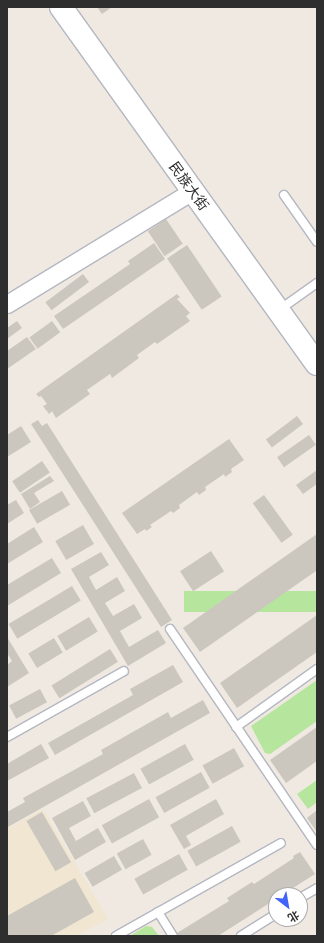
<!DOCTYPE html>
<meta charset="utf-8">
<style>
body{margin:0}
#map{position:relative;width:324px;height:943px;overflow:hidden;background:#efe9e1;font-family:Montserrat,"Noto Sans SC",sans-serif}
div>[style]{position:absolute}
.education>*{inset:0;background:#f0e6d1}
.green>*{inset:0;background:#b6e59e;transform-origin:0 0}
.building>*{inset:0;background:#cbc7bf;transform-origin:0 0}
.roads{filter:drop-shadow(1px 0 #b4b7c1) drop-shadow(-1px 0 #b4b7c1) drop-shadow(0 1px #b4b7c1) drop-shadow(0 -1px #b4b7c1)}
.service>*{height:8px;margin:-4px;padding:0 4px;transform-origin:4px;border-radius:4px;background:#fff}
.minor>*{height:17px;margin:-8.5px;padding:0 8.5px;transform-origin:8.5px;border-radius:8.5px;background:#fff}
.secondary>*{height:22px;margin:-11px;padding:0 11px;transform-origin:11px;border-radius:11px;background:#fff}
span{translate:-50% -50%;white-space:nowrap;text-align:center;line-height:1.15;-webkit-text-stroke:4px #fff;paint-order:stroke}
.street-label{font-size:14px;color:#2e2e2e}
.frame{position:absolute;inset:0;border:8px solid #2e2e2e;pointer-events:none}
.north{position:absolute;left:268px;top:887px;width:40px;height:40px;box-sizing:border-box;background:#fff;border:1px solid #ababab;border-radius:50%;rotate:149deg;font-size:11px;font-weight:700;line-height:16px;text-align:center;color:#2e2e2e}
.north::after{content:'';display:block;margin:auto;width:14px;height:18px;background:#4264fb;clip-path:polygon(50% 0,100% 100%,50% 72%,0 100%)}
</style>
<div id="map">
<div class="education">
<i style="clip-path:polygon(43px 809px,108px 919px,77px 936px,7px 936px,7px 829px)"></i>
</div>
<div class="green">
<i style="left:317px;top:591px;width:21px;height:133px;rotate:90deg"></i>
<i style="clip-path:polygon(317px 680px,317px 721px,270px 754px,265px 753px,251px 726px)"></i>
<i style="clip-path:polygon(317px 780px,317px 802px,308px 809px,297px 794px)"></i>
<i style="clip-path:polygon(146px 926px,152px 927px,159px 936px,130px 936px)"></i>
</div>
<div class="building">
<i style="clip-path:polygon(97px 7px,112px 7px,102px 14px)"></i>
<i style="left:166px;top:219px;width:30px;height:22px;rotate:56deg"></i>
<i style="clip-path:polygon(154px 243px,165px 259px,63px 329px,54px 316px,130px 264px,128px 261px)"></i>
<i style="left:187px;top:245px;width:62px;height:24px;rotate:56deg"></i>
<i style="left:83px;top:274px;width:10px;height:47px;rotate:53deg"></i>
<i style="clip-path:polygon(177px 294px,180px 297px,177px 299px,190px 313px,186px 316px,190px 321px,157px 344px,155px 342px,137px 355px,139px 358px,112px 378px,110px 374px,87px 390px,90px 394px,56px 418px,52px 411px,49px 414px,43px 406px,47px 404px,41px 396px,39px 397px,36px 394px)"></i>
<i style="clip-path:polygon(17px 321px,22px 328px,7px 339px,7px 328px)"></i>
<i style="left:52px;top:321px;width:14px;height:28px;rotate:54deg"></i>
<i style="clip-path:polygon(27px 337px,36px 349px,7px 369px,7px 351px)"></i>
<i style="left:297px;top:416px;width:10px;height:39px;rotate:53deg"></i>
<i style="clip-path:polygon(38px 420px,42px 426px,47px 423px,172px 620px,161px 627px,31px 424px)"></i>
<i style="clip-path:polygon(21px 426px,31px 442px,7px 457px,7px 435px)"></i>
<i style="left:309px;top:435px;width:12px;height:39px;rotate:55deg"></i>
<i style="clip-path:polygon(229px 439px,244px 460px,231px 469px,232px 472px,225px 477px,224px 474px,205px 487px,206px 490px,199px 495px,197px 492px,179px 505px,180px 508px,173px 513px,171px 511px,150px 525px,152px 527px,146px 531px,145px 529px,137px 534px,122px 513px)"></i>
<i style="left:42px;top:461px;width:14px;height:36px;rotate:56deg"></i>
<i style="clip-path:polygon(317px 470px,317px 484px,303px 494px,296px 485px)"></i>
<i style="clip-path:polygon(50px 476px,54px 481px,34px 493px,40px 502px,30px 509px,21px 494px)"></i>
<i style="left:62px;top:491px;width:16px;height:38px;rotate:60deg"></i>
<i style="left:264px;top:495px;width:49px;height:14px;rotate:54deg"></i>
<i style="clip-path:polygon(16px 500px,24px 513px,7px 524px,7px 505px)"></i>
<i style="left:83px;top:525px;width:22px;height:32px;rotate:60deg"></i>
<i style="clip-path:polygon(34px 527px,43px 542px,7px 564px,7px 544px)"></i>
<i style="clip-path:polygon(317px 534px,317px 573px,316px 571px,200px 652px,183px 628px)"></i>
<i style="left:211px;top:551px;width:24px;height:37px;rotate:57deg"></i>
<i style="clip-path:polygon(101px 552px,109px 565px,89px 577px,96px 590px,117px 577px,125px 591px,105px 603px,113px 616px,134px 604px,142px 618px,120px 631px,129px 647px,158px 630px,166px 643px,128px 666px,71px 569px)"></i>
<i style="clip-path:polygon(52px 558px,61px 573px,7px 606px,7px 585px)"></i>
<i style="left:72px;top:586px;width:17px;height:74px;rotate:59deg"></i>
<i style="clip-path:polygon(317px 615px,317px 652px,237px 708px,220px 683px)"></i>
<i style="left:89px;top:617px;width:17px;height:37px;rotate:59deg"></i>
<i style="clip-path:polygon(7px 637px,29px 673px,7px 687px,7px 665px,12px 661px,7px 653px)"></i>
<i style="left:54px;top:638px;width:17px;height:30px;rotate:59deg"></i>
<i style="left:110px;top:649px;width:15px;height:69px;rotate:58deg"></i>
<i style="clip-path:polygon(173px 665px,183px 682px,55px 755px,48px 743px,133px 695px,130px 689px)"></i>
<i style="left:40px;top:689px;width:15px;height:35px;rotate:62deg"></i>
<i style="clip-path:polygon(203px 700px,210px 713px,8px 827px,7px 812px,25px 802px,23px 798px,103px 754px,101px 750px,168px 712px,171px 718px)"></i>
<i style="clip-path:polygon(317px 727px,317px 761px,286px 783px,270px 760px)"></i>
<i style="clip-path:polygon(41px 744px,49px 758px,7px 781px,7px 764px)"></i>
<i style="left:185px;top:744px;width:18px;height:51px;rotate:61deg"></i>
<i style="left:234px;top:748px;width:21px;height:36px;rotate:61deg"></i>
<i style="left:201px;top:772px;width:18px;height:52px;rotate:61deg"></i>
<i style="left:134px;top:773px;width:17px;height:54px;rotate:62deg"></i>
<i style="left:149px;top:799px;width:21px;height:54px;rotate:61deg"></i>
<i style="clip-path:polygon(216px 799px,224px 814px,186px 836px,191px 845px,184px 849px,170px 825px)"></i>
<i style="clip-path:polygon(83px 801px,91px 816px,69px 828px,76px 841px,98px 828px,106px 842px,75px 860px,52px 818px)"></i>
<i style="clip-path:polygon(317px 810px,317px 832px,307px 818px)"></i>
<i style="left:42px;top:812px;width:58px;height:18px;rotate:60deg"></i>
<i style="left:232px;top:826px;width:18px;height:51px;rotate:61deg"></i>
<i style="left:143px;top:839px;width:18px;height:30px;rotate:61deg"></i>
<i style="clip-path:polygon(300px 852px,315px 874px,282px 895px,276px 895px,276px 899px,218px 936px,179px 936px,177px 933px,229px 901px,227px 898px,252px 882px,254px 884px,294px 858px,293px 856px)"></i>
<i style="left:179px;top:854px;width:18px;height:51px;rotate:61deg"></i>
<i style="left:114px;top:856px;width:16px;height:34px;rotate:60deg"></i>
<i style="clip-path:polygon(75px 878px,94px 912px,51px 936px,7px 936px,7px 916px)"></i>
</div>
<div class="roads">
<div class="service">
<i style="left:284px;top:195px;width:57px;rotate:54.9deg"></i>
<i style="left:279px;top:310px;width:47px;rotate:-35.4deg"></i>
<i style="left:170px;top:629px;width:261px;rotate:55.8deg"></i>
<i style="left:236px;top:727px;width:100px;rotate:-35.6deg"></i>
<i style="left:7px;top:737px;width:134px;rotate:-29.4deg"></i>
<i style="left:300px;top:898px;width:20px;rotate:-30deg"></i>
<i style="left:158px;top:912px;width:28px;rotate:58deg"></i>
<i style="left:116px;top:936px;width:189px;rotate:-29.4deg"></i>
<i style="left:241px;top:936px;width:41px;rotate:-32.2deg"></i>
</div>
<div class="minor">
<i style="left:7px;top:304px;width:217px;rotate:-31.4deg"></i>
</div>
<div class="secondary">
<i style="left:61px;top:7px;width:439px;rotate:54.4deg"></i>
</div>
</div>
<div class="street-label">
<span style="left:189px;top:186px;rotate:54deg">民族大街</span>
</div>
<div class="frame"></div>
<div class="north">北</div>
</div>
